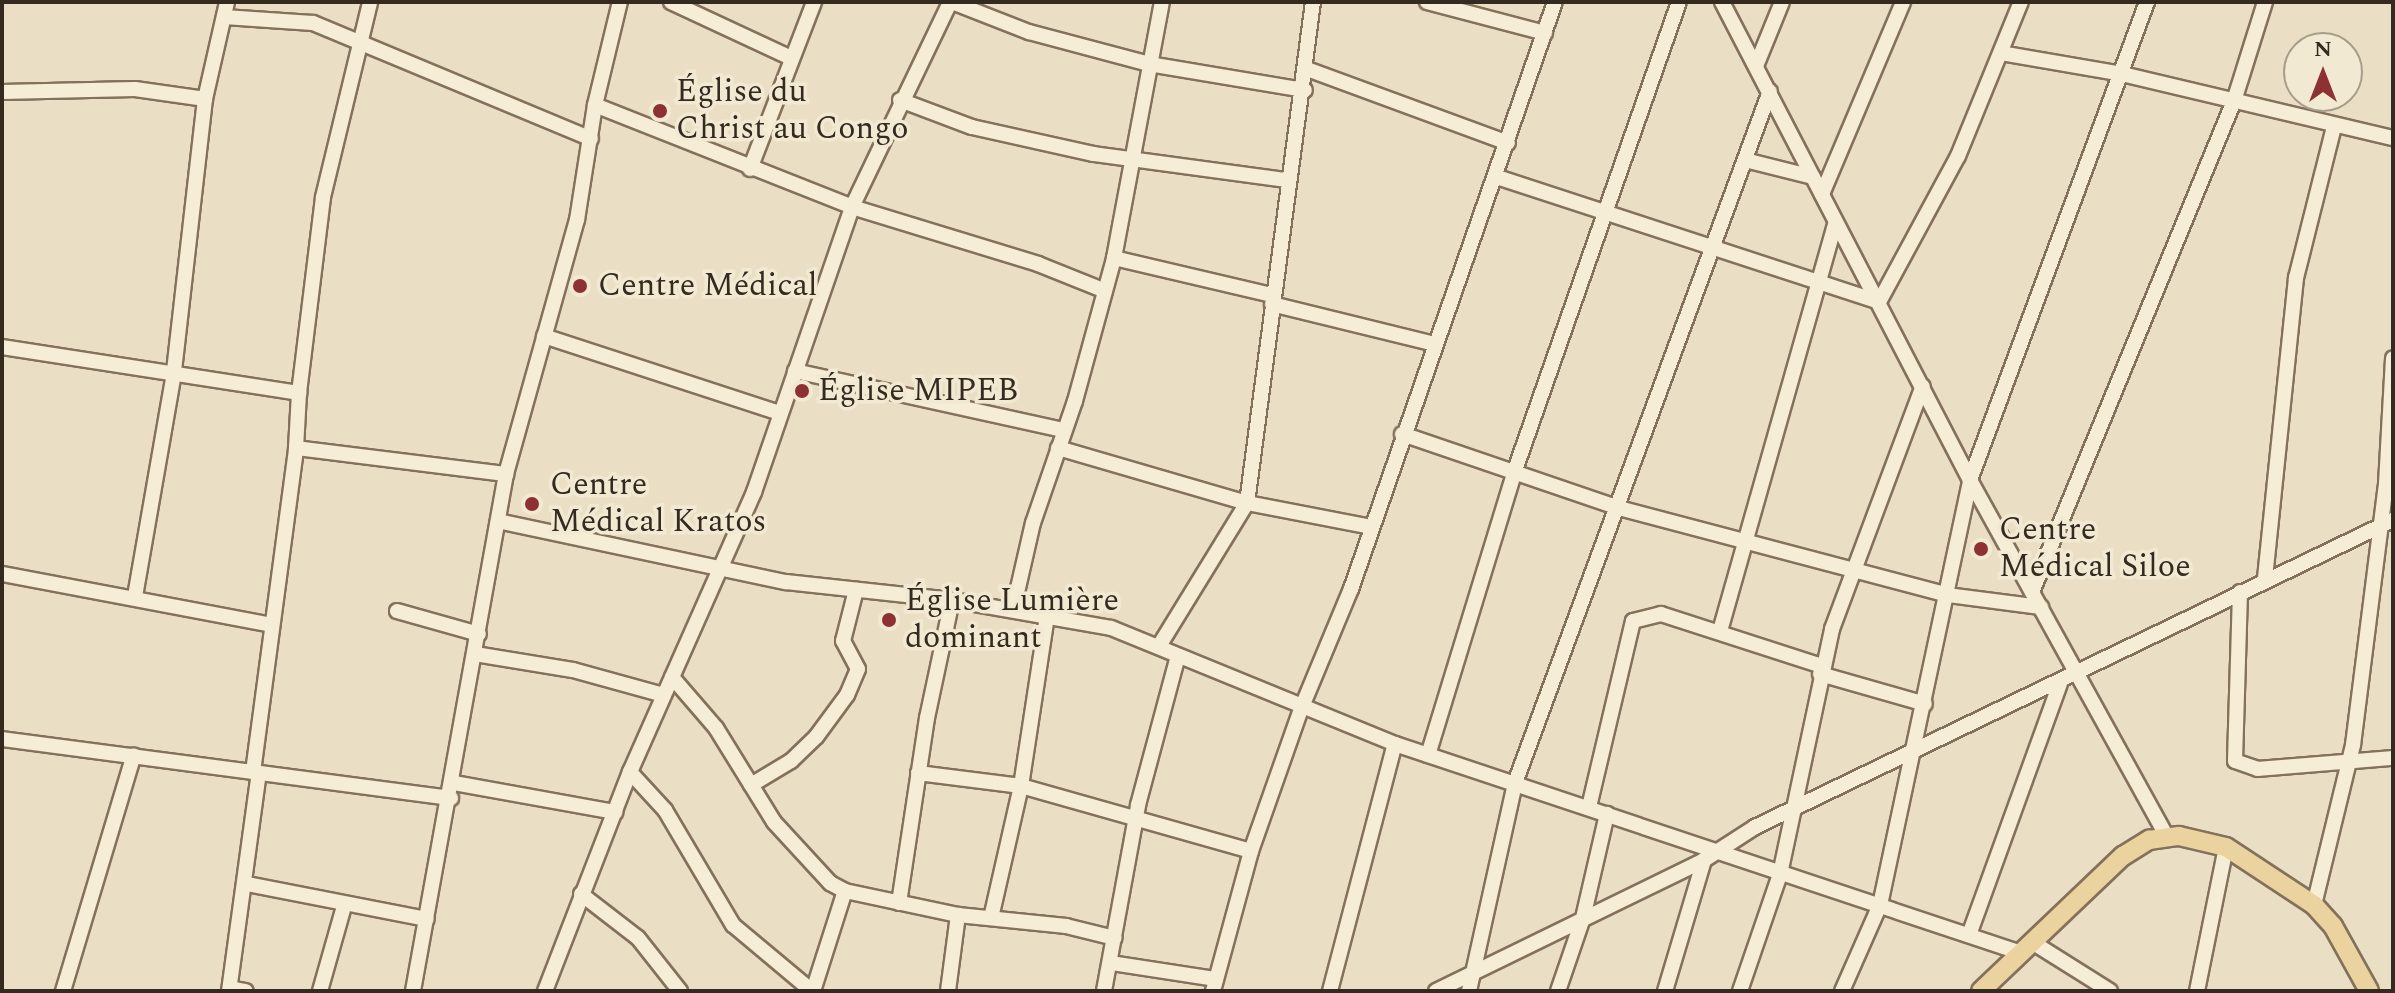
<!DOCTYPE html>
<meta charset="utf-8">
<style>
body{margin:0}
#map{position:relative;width:2395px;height:993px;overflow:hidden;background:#eadfc5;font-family:Spectral,serif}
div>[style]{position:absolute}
.roads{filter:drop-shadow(2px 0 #84715c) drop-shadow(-2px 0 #84715c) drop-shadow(0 2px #84715c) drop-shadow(0 -2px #84715c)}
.minor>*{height:14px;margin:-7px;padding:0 7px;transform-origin:7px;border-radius:7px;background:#f6edd7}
.major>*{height:18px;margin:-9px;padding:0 9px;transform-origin:9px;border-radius:9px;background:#ead39f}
.dots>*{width:22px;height:22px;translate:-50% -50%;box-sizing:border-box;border:4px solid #f2e9d3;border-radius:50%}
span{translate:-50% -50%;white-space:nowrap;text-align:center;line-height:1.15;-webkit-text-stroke:7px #f2e9d3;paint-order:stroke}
.poi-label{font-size:32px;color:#352a1f}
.left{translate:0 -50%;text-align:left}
.frame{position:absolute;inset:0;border:4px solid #352a1f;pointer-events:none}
.north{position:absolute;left:2283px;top:32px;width:80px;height:80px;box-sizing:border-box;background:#f2e9d3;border:2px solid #a69d8b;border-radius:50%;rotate:0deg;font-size:22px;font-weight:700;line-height:32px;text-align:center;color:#352a1f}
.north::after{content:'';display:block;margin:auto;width:28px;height:36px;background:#8e3132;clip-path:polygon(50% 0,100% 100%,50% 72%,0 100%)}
</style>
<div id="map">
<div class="roads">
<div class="minor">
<i style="left:671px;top:2px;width:130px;rotate:25deg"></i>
<i style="left:952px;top:2px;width:83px;rotate:21.3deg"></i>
<i style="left:1029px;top:32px;width:124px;rotate:14.9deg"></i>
<i style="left:1149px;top:64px;width:158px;rotate:9.5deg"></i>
<i style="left:1427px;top:2px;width:122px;rotate:14.7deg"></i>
<i style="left:1722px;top:2px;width:539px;rotate:62.58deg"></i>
<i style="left:1970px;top:480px;width:408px;rotate:61.1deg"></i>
<i style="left:224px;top:17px;width:89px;rotate:3.9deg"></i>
<i style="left:313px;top:23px;width:301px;rotate:22.6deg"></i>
<i style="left:2001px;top:53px;width:123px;rotate:9.8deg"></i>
<i style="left:2122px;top:74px;width:278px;rotate:13.3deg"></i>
<i style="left:1756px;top:66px;width:69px;rotate:-67.9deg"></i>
<i style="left:1307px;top:69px;width:214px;rotate:20.2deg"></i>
<i style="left:2px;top:92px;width:133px;rotate:-1.3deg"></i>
<i style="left:135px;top:89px;width:71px;rotate:8.1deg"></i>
<i style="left:205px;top:99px;width:276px;rotate:96.5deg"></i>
<i style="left:174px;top:373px;width:226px;rotate:99.9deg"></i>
<i style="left:205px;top:99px;width:99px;rotate:-77.2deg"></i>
<i style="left:900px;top:100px;width:77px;rotate:20.6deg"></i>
<i style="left:972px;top:127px;width:125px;rotate:12.5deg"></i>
<i style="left:1094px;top:154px;width:195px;rotate:7.7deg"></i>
<i style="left:595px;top:105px;width:277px;rotate:21.6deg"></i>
<i style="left:852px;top:207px;width:195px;rotate:17deg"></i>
<i style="left:1038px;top:264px;width:72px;rotate:21.9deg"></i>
<i style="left:1745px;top:160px;width:70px;rotate:14deg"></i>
<i style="left:750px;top:169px;width:179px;rotate:-69deg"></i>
<i style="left:1497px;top:177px;width:402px;rotate:18.1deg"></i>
<i style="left:1879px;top:302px;width:166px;rotate:-61.6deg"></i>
<i style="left:1958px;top:156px;width:166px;rotate:-67.8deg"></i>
<i style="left:1822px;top:194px;width:208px;rotate:-67.1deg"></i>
<i style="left:1114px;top:258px;width:162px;rotate:13.2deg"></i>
<i style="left:1272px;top:304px;width:168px;rotate:13.8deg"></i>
<i style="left:544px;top:336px;width:247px;rotate:18.1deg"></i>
<i style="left:2px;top:347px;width:301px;rotate:8.8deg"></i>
<i style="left:299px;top:393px;width:55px;rotate:93.1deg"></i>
<i style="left:296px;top:448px;width:212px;rotate:7.1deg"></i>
<i style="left:506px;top:474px;width:525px;rotate:100.2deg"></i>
<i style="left:795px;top:371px;width:275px;rotate:12.4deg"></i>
<i style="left:299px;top:393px;width:197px;rotate:-83deg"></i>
<i style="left:323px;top:197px;width:201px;rotate:-76.4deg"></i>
<i style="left:1402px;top:434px;width:229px;rotate:18.8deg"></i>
<i style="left:1619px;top:508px;width:340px;rotate:14.8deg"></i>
<i style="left:1948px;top:595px;width:94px;rotate:7.4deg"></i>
<i style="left:1058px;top:448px;width:197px;rotate:16.2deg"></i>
<i style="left:1247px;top:503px;width:127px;rotate:10.9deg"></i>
<i style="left:506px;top:474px;width:264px;rotate:-74.4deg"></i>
<i style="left:577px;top:220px;width:116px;rotate:-81.1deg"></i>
<i style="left:595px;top:105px;width:106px;rotate:-76.4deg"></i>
<i style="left:498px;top:521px;width:294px;rotate:12deg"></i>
<i style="left:786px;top:582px;width:167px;rotate:6.2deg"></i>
<i style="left:952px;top:600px;width:161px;rotate:10deg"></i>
<i style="left:1111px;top:628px;width:307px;rotate:22.2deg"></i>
<i style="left:1395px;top:744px;width:660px;rotate:18.46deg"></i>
<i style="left:2px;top:574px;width:274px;rotate:10.7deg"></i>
<i style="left:2265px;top:578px;width:302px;rotate:-84.1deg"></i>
<i style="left:2296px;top:278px;width:156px;rotate:-75.9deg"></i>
<i style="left:2032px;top:592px;width:531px;rotate:-67.64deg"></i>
<i style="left:2234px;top:101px;width:104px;rotate:-72.6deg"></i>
<i style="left:2240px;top:592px;width:169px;rotate:91.7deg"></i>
<i style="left:2235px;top:761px;width:24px;rotate:19deg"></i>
<i style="left:2258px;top:769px;width:135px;rotate:-4.7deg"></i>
<i style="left:1013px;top:610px;width:89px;rotate:-77.1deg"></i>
<i style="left:1033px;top:523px;width:129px;rotate:-71deg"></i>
<i style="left:1075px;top:401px;width:148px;rotate:-74.7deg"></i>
<i style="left:1114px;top:258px;width:260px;rotate:-79.4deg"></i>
<i style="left:397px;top:611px;width:85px;rotate:15.7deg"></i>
<i style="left:1720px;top:631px;width:422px;rotate:-74.2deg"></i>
<i style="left:1159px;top:646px;width:168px;rotate:-58.4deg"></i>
<i style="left:1247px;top:503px;width:505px;rotate:-82.5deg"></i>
<i style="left:475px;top:654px;width:99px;rotate:9.3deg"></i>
<i style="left:573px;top:670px;width:94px;rotate:15.4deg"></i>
<i style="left:1820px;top:674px;width:109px;rotate:15.9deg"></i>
<i style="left:672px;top:677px;width:67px;rotate:49.2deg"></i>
<i style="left:716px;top:728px;width:110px;rotate:58.3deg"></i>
<i style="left:774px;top:822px;width:83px;rotate:47.4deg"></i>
<i style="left:830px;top:883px;width:17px;rotate:28deg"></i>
<i style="left:845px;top:891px;width:116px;rotate:12deg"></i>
<i style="left:958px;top:915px;width:109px;rotate:5.8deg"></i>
<i style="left:1066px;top:926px;width:50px;rotate:13.8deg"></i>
<i style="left:2px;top:739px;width:453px;rotate:7.5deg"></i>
<i style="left:1428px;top:755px;width:295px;rotate:-73deg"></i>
<i style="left:1514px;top:473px;width:499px;rotate:-70.7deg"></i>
<i style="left:253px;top:772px;width:327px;rotate:-82.4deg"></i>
<i style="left:630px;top:772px;width:52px;rotate:47.4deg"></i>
<i style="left:665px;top:810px;width:134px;rotate:59.4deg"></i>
<i style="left:733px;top:925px;width:103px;rotate:39.9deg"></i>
<i style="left:918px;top:773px;width:104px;rotate:7.2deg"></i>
<i style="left:1021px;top:786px;width:239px;rotate:15.8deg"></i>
<i style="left:454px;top:783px;width:164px;rotate:10.2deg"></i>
<i style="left:751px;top:785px;width:47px;rotate:-31deg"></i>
<i style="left:791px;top:761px;width:35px;rotate:-44deg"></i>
<i style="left:816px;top:737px;width:52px;rotate:-53.6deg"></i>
<i style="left:847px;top:695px;width:28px;rotate:-67deg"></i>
<i style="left:858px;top:669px;width:32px;rotate:-118deg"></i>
<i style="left:843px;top:641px;width:53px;rotate:-75.7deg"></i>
<i style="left:1589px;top:807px;width:191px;rotate:-76.7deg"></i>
<i style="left:1633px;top:621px;width:29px;rotate:-14deg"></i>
<i style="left:1661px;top:614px;width:169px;rotate:17.9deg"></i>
<i style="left:247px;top:884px;width:183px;rotate:11deg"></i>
<i style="left:581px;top:894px;width:72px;rotate:37.7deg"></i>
<i style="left:638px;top:938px;width:68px;rotate:51.6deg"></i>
<i style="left:899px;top:903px;width:187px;rotate:-81.4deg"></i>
<i style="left:927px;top:718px;width:121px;rotate:-78deg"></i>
<i style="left:2314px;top:905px;width:165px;rotate:-76.3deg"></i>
<i style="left:2353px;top:745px;width:263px;rotate:-82.8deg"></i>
<i style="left:2386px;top:484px;width:126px;rotate:-86.8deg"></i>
<i style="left:991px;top:918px;width:135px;rotate:-77.2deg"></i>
<i style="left:1021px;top:786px;width:172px;rotate:-81.3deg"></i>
<i style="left:1969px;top:935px;width:267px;rotate:-70.1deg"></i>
<i style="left:2032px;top:942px;width:92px;rotate:32.1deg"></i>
<i style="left:1111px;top:963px;width:106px;rotate:8.7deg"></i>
<i style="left:230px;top:988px;width:16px;rotate:11deg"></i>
<i style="left:63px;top:991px;width:246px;rotate:-73.3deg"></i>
<i style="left:229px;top:991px;width:220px;rotate:-82.2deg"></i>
<i style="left:320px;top:991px;width:88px;rotate:-74.2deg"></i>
<i style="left:545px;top:991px;width:235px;rotate:-68.8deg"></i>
<i style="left:630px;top:772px;width:306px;rotate:-66.1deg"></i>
<i style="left:754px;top:492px;width:301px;rotate:-71deg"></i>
<i style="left:852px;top:207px;width:227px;rotate:-64.4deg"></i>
<i style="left:813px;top:991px;width:105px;rotate:-72.3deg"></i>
<i style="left:948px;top:991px;width:77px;rotate:-82.5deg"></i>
<i style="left:1104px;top:991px;width:189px;rotate:-79.6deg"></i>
<i style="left:1138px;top:805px;width:154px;rotate:-75deg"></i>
<i style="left:1213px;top:991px;width:145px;rotate:-74.8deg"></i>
<i style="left:1251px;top:851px;width:151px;rotate:-70.6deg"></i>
<i style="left:1301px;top:709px;width:130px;rotate:-67.4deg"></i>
<i style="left:1351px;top:589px;width:621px;rotate:-70.84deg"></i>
<i style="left:1330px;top:991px;width:255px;rotate:-75.3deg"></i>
<i style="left:1436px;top:991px;width:298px;rotate:-26deg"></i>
<i style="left:1704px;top:860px;width:61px;rotate:-32.9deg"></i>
<i style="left:1755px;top:827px;width:708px;rotate:-25.7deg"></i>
<i style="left:1469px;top:991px;width:213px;rotate:-77.5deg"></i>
<i style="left:1515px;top:783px;width:737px;rotate:-69.77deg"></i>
<i style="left:1558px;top:991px;width:77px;rotate:-71.1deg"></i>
<i style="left:1583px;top:918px;width:107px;rotate:-77deg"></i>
<i style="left:1665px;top:991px;width:137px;rotate:-73.4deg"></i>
<i style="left:1740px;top:991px;width:124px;rotate:-71.1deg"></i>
<i style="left:1780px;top:874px;width:250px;rotate:-78deg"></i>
<i style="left:1832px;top:629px;width:259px;rotate:-69.5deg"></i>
<i style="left:1842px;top:991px;width:94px;rotate:-66.2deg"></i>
<i style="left:1880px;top:905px;width:434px;rotate:-78deg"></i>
<i style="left:1970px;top:480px;width:510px;rotate:-69.68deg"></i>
<i style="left:2197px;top:991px;width:147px;rotate:-78.6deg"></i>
</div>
<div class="major">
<i style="left:1981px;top:991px;width:196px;rotate:-43.6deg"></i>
<i style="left:2123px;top:856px;width:31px;rotate:-32deg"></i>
<i style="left:2149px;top:840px;width:30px;rotate:-8deg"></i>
<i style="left:2179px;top:836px;width:48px;rotate:13.2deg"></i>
<i style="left:2226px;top:847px;width:105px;rotate:33.4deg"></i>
<i style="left:2314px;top:905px;width:28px;rotate:48deg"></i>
<i style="left:2333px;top:926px;width:74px;rotate:61deg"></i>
</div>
</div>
<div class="dots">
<i style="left:660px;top:111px;background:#8e3132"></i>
<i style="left:580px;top:286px;background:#8e3132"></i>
<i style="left:802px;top:391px;background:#8e3132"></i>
<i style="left:532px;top:504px;background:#8e3132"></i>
<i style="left:1981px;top:549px;background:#8e3132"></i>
<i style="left:889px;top:620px;background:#8e3132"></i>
</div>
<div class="poi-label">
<span class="left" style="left:676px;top:111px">Église du<br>Christ au Congo</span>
<span class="left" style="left:598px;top:286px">Centre Médical</span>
<span class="left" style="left:818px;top:391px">Église MIPEB</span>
<span class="left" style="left:550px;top:504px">Centre<br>Médical Kratos</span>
<span class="left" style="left:1999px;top:549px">Centre<br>Médical Siloe</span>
<span class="left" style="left:905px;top:620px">Église Lumière<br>dominant</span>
</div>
<div class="frame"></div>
<div class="north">N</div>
</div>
